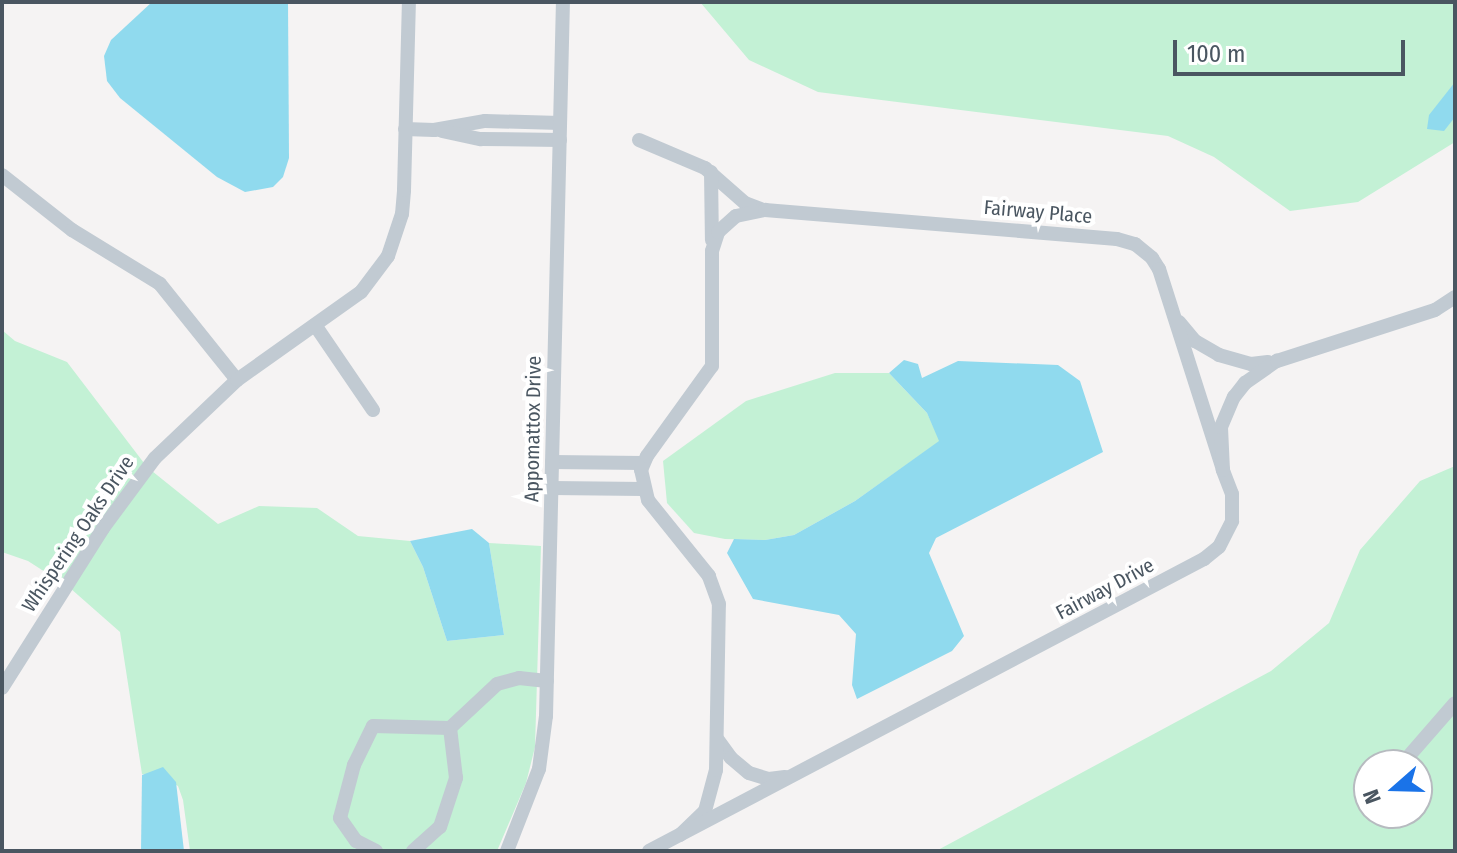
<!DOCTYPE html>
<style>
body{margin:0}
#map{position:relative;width:1457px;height:853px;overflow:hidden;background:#f5f3f3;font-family:"Fira Sans Condensed",sans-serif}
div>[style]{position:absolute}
.green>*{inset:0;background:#c3f1d5}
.water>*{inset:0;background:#90daee}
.minor>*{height:14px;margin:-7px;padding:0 7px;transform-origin:7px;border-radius:7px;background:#c1cad2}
span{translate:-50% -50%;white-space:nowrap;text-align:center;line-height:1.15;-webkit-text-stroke:8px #fff;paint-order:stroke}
.street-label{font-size:20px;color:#4a5661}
.frame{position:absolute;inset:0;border:4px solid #4a5661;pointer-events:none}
.north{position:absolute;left:1353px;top:749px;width:80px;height:80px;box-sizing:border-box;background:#fff;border:2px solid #b7bbc0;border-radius:50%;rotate:250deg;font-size:22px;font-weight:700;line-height:32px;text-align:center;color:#4a5661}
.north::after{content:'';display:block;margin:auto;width:28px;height:36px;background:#1a73e8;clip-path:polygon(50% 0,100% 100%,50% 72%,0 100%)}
.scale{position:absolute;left:1173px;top:40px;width:232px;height:36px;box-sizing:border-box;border:4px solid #4a5661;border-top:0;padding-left:10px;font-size:24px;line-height:28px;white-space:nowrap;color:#4a5661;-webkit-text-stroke:6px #fff;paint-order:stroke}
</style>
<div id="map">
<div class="green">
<i style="clip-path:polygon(700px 2px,1455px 2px,1455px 142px,1358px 202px,1290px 211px,1214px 157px,1168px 136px,818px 92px,749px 60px)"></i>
<i style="clip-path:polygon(2px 330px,15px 341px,67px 362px,147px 467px,218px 524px,259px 506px,317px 508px,358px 536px,410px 541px,423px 567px,447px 641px,504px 635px,489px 543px,541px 546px,535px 747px,526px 783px,497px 851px,190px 851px,183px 800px,178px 786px,158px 775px,142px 774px,120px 632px,70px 588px,28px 561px,2px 552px)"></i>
<i style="clip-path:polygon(835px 373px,889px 373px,927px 413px,940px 441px,855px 501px,794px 535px,765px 540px,725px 539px,694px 533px,667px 503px,663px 461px,746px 401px)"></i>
<i style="clip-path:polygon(evenodd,1455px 466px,1455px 851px,936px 851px,1271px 671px,1329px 623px,1360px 550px,1420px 481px,1455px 466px,1369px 765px,1417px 765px,1417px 813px,1369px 813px,1369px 765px)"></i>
</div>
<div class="water">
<i style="clip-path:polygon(152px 2px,288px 2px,289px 158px,283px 177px,273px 187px,245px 192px,217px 177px,120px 98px,107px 81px,104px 56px,111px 40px)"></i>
<i style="clip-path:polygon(1455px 82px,1455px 117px,1444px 131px,1427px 129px,1429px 115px)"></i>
<i style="clip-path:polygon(904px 360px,918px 364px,922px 378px,958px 361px,1058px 365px,1080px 381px,1103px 452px,936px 538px,929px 553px,964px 636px,952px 651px,857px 699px,852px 685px,856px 634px,839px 615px,753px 599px,727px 553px,734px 539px,765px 540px,794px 535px,855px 501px,939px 441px,927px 413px,889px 373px)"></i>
<i style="clip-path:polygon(472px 529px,489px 543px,504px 635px,447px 641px,423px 567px,410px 541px)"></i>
<i style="clip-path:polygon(163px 767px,176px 782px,184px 851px,141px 851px,142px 775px)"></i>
</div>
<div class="minor">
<i style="left:405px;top:129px;width:29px;rotate:2deg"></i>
<i style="left:434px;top:130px;width:52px;rotate:-10deg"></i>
<i style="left:485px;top:121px;width:75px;rotate:1.5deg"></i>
<i style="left:442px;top:131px;width:40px;rotate:12deg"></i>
<i style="left:481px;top:139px;width:79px;rotate:0.7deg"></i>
<i style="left:639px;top:140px;width:72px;rotate:23deg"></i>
<i style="left:705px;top:168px;width:53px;rotate:41.2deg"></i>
<i style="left:745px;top:203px;width:17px;rotate:21deg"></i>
<i style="left:711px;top:172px;width:68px;rotate:89.2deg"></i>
<i style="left:2px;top:175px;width:89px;rotate:38.2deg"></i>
<i style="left:72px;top:230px;width:103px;rotate:31.5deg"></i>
<i style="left:160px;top:284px;width:123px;rotate:51.3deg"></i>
<i style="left:1179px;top:322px;width:25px;rotate:50deg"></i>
<i style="left:1195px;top:341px;width:28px;rotate:30deg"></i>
<i style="left:1219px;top:355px;width:33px;rotate:16deg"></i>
<i style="left:1251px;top:364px;width:17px;rotate:-7deg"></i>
<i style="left:315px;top:325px;width:103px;rotate:55.7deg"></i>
<i style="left:552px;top:462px;width:91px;rotate:0.6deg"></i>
<i style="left:552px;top:488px;width:91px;rotate:0.6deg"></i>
<i style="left:2px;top:688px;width:189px;rotate:-57.7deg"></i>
<i style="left:103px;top:528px;width:87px;rotate:-53.4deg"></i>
<i style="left:155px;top:458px;width:113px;rotate:-43.6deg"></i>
<i style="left:237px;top:380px;width:152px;rotate:-35.4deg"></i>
<i style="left:361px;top:292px;width:45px;rotate:-53.1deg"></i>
<i style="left:388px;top:256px;width:44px;rotate:-71.6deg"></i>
<i style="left:402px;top:214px;width:24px;rotate:-85deg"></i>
<i style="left:404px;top:190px;width:188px;rotate:-88.5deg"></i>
<i style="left:718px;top:740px;width:22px;rotate:54deg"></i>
<i style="left:731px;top:758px;width:23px;rotate:40deg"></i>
<i style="left:749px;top:773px;width:21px;rotate:17deg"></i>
<i style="left:769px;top:779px;width:16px;rotate:-7deg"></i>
<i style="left:1401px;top:765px;width:82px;rotate:-48.9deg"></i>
<i style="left:1365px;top:794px;width:5px;rotate:-37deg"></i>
<i style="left:680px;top:835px;width:35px;rotate:-44deg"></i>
<i style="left:705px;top:811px;width:42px;rotate:-75deg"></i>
<i style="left:716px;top:770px;width:166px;rotate:-89deg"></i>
<i style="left:719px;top:604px;width:30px;rotate:-110deg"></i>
<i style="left:709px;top:576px;width:97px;rotate:-128.8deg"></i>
<i style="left:648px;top:500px;width:31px;rotate:-103deg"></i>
<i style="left:641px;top:470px;width:15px;rotate:-67deg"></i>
<i style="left:647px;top:456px;width:111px;rotate:-54.2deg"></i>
<i style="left:712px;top:366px;width:115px;rotate:-90deg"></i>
<i style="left:712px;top:251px;width:20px;rotate:-72deg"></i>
<i style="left:718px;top:232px;width:24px;rotate:-42deg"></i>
<i style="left:736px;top:216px;width:30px;rotate:-12deg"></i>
<i style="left:765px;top:210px;width:353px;rotate:4.7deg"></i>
<i style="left:1117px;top:239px;width:19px;rotate:16deg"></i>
<i style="left:1135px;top:244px;width:22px;rotate:39deg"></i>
<i style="left:1152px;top:258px;width:13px;rotate:58deg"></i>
<i style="left:1159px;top:269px;width:211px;rotate:72.3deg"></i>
<i style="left:376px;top:851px;width:22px;rotate:-153deg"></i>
<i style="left:356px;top:841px;width:28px;rotate:-125deg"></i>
<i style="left:340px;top:818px;width:55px;rotate:-75.2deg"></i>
<i style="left:354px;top:765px;width:43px;rotate:-64deg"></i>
<i style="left:373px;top:726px;width:77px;rotate:1.5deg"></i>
<i style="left:450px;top:728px;width:64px;rotate:-43.1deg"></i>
<i style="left:497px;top:684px;width:23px;rotate:-15deg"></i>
<i style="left:519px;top:678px;width:28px;rotate:6deg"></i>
<i style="left:413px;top:851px;width:36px;rotate:-42deg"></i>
<i style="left:440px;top:827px;width:52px;rotate:-71.9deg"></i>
<i style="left:456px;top:778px;width:50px;rotate:-96.8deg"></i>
<i style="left:507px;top:851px;width:88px;rotate:-68.7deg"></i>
<i style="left:539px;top:769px;width:53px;rotate:-82.5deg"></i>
<i style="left:546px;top:716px;width:714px;rotate:-88.64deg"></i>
<i style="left:649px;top:851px;width:627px;rotate:-27.75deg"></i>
<i style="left:1204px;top:559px;width:19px;rotate:-39deg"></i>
<i style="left:1219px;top:547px;width:29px;rotate:-63deg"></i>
<i style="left:1232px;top:521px;width:27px;rotate:-90deg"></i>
<i style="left:1232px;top:494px;width:26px;rotate:-111deg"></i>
<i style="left:1223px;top:470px;width:43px;rotate:-92.7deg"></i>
<i style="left:1221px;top:427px;width:33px;rotate:-67deg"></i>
<i style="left:1234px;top:397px;width:18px;rotate:-52deg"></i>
<i style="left:1245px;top:383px;width:39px;rotate:-35deg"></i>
<i style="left:1277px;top:361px;width:166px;rotate:-17.9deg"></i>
<i style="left:1435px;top:310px;width:24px;rotate:-33deg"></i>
</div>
<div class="street-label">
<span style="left:1038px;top:212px;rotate:5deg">Fairway Place</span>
<span style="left:533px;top:429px;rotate:-89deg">Appomattox Drive</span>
<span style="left:78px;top:534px;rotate:-56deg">Whispering Oaks Drive</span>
<span style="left:1105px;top:589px;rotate:-28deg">Fairway Drive</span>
</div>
<div class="frame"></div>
<div class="north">N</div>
<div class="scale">100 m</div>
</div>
